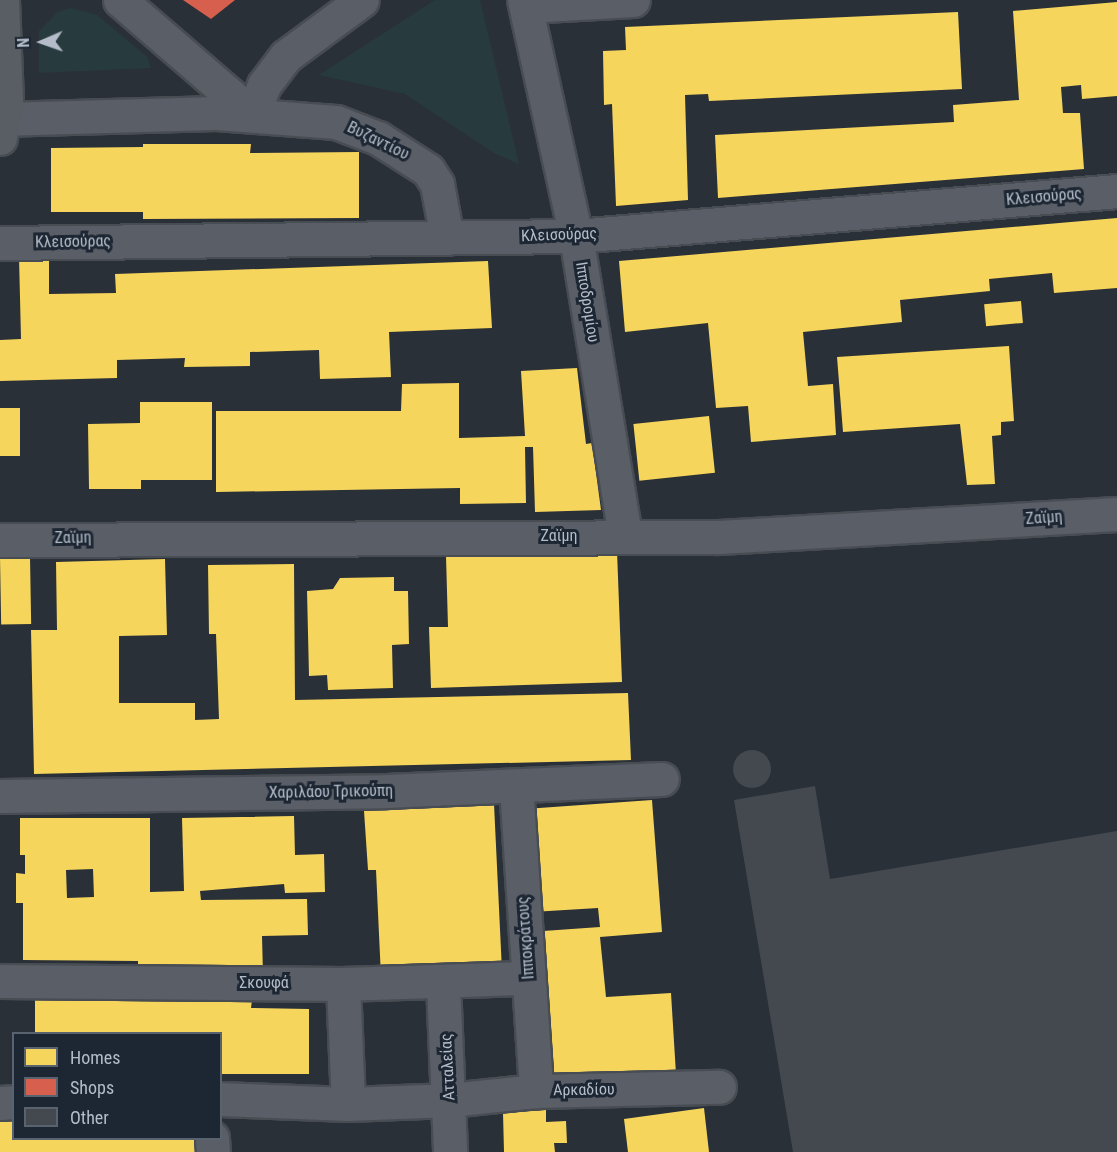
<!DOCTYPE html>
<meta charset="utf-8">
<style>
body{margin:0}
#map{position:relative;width:1117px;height:1152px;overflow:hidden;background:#2a3038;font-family:"Roboto Condensed",sans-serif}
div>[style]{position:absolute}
.green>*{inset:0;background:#273a3e}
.homes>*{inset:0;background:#f6d55c;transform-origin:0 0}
.shops>*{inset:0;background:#d6604d}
.building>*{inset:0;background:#444950}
.round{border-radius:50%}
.roads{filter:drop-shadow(2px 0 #484c53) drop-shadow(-2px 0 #484c53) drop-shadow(0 2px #484c53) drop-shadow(0 -2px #484c53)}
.street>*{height:33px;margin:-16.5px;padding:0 16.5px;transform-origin:16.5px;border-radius:16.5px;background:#5a5e66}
.secondary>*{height:33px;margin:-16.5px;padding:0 16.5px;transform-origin:16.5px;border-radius:16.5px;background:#595d64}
span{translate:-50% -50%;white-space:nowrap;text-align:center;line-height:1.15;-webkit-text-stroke:6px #1d2633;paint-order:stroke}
.street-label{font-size:16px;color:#b4bcc9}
.legend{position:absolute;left:12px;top:1032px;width:210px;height:108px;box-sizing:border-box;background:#1d2633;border:2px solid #59626f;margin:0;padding:8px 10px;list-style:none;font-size:18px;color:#b4bcc9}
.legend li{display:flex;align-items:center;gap:12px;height:30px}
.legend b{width:30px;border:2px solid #59626f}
.north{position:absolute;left:12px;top:12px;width:60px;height:60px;-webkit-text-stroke:4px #1d2633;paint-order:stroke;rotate:268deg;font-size:16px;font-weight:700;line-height:24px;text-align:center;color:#b4bcc9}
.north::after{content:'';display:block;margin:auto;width:21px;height:27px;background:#b4bcc9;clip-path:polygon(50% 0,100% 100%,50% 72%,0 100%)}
</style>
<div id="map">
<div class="green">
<i style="clip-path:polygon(435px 0,480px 0,519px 164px,494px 153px,405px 94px,319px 75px)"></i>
<i style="clip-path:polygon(71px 8px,97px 15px,147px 57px,151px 68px,39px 73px,39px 31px,58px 12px)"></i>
</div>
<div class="homes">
<i style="clip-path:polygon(1117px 2px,1117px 96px,1082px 99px,1081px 85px,1061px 87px,1063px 113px,1080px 113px,1084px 169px,718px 198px,715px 135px,954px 122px,953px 105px,1019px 100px,1013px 11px)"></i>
<i style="clip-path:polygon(958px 12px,962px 89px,709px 101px,708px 94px,685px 95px,688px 200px,616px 206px,612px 104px,604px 105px,603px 51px,626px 50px,625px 27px)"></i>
<i style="clip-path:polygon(143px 144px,251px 144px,250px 153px,359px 152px,359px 218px,143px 219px,143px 212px,51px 212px,51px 148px,143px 147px)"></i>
<i style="clip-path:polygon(1117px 218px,1117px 288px,1054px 293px,1052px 273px,989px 279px,990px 291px,900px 300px,902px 322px,803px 332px,808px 386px,833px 384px,836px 435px,751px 442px,748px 406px,716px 408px,708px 323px,625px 332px,619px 261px)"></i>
<i style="clip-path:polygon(49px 256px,49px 294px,116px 293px,115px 274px,488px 261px,492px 328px,389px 332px,391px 377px,320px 379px,319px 350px,250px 352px,250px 366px,184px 367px,185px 358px,117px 360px,117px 378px,0 381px,0 340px,21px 339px,19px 257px)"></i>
<i style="left:1021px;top:301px;width:22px;height:37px;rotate:85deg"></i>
<i style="clip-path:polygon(1009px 346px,1014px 421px,1001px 422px,1001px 435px,992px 436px,995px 484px,967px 485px,960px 424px,843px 432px,837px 357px)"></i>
<i style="clip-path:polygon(577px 368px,586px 444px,592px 443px,601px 510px,535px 512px,533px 447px,525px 447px,526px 503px,460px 504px,460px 488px,216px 492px,216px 411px,401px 411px,402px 384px,459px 383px,459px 438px,525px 436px,521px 371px)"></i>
<i style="clip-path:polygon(140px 402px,212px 402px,212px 480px,141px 480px,141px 489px,89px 489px,88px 424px,140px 423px)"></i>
<i style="left:0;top:408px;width:20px;height:48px"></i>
<i style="left:709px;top:416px;width:57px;height:76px;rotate:84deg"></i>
<i style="clip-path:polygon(617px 551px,622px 682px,431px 688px,429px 627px,448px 627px,446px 556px)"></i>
<i style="left:30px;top:557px;width:67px;height:30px;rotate:89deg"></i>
<i style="clip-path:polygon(165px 559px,167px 635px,119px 636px,119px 703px,195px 703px,195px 720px,219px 719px,216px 634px,209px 634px,208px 565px,294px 564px,295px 700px,628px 693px,631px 760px,34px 774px,31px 630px,57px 630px,56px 562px)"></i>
<i style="clip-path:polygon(394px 577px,394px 591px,408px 591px,409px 644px,392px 645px,393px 688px,328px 690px,327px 675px,309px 676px,307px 591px,333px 589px,340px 578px)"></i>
<i style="clip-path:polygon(652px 800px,662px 932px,600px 937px,606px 997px,671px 993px,676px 1074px,539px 1082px,529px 932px,600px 927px,598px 908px,532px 912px,525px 809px)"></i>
<i style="clip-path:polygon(494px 804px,502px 971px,381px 977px,376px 870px,368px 870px,364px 811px)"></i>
<i style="clip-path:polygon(evenodd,294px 816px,295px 855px,324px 854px,325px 892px,285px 893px,284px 884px,200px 891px,201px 900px,307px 899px,308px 935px,262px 936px,263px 975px,138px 977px,138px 961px,23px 960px,23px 903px,16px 903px,16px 873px,25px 874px,25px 855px,20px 855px,20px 818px,150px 818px,150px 892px,184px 891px,182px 818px,294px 816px,93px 869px,94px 897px,67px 898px,66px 870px,93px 869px)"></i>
<i style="clip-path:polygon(35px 1000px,252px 1000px,251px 1008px,309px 1009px,309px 1074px,220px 1074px,220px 1034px,35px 1034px)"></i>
<i style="clip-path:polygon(704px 1108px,709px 1152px,628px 1152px,624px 1119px)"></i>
<i style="clip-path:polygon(546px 1110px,546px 1122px,566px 1121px,567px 1143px,554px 1143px,555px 1152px,504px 1152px,503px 1113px)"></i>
<i style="clip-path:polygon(0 1116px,14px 1116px,14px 1138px,201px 1138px,201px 1152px,0 1152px)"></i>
</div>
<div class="shops">
<i style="clip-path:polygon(183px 0,235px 0,211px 19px)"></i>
</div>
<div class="building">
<i class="round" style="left:733px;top:750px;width:38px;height:38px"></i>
<i style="clip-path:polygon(815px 786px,830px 879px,1117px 831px,1117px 1152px,793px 1152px,734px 800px)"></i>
</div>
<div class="roads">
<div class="street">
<i style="left:120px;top:0;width:176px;rotate:40.8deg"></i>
<i style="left:524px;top:0;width:242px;rotate:77.6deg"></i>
<i style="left:576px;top:236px;width:304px;rotate:80.7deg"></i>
<i style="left:526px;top:6px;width:107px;rotate:-3.2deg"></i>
<i style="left:253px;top:115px;width:32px;rotate:-70deg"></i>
<i style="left:264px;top:85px;width:36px;rotate:-53deg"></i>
<i style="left:286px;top:56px;width:94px;rotate:-36.4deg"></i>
<i style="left:0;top:119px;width:216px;rotate:-1.6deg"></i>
<i style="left:216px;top:113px;width:120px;rotate:4.3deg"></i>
<i style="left:336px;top:122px;width:45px;rotate:20.9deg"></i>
<i style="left:378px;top:138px;width:59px;rotate:32.6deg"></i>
<i style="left:428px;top:170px;width:17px;rotate:57deg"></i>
<i style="left:437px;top:184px;width:55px;rotate:79.5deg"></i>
<i style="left:0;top:243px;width:576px;rotate:-0.7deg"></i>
<i style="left:576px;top:236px;width:543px;rotate:-4.75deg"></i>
<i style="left:0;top:540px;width:718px;rotate:-0.24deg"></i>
<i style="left:718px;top:537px;width:400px;rotate:-3.3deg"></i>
<i style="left:516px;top:786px;width:306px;rotate:86.2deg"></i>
<i style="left:0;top:796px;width:386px;rotate:-0.7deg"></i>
<i style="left:386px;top:791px;width:276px;rotate:-2.5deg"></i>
<i style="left:0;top:981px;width:343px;rotate:0.5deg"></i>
<i style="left:343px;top:984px;width:185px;rotate:-1.9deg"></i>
<i style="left:443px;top:983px;width:169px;rotate:87.6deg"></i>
<i style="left:343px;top:984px;width:120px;rotate:87.6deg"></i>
<i style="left:348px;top:1104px;width:102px;rotate:-2.2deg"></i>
<i style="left:450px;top:1100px;width:86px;rotate:-6deg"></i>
<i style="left:536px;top:1091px;width:183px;rotate:-1.3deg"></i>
<i style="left:220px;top:1099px;width:128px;rotate:2.2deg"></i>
<i style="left:0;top:1103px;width:14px;rotate:-4deg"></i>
<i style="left:212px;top:1138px;width:14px;rotate:86deg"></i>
</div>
<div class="secondary">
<i style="left:0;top:138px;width:38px;rotate:-81deg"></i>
<i style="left:6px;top:100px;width:100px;rotate:-92.3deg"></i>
</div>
</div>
<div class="street-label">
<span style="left:378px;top:141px;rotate:26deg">Βυζαντίου</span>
<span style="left:1044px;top:197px;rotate:-5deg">Κλεισούρας</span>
<span style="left:559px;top:235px;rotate:-2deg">Κλεισούρας</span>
<span style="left:73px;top:242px;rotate:-1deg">Κλεισούρας</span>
<span style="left:587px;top:302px;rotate:81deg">Ιπποδρομίου</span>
<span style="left:1044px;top:518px;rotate:-4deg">Ζαϊμη</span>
<span style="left:559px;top:536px">Ζαϊμη</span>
<span style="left:73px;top:538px;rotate:-1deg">Ζαϊμη</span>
<span style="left:331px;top:792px;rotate:-1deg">Χαριλάου Τρικούπη</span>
<span style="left:526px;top:938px;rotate:-94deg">Ιπποκράτους</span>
<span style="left:264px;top:983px">Σκουφά</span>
<span style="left:448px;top:1067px;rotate:-93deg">Ατταλείας</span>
<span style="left:584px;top:1090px;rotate:-1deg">Αρκαδίου</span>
</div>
<ul class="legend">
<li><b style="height:16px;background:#f6d55c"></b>Homes</li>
<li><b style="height:16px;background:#d6604d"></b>Shops</li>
<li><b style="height:16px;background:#444950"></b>Other</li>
</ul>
<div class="north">N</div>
</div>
